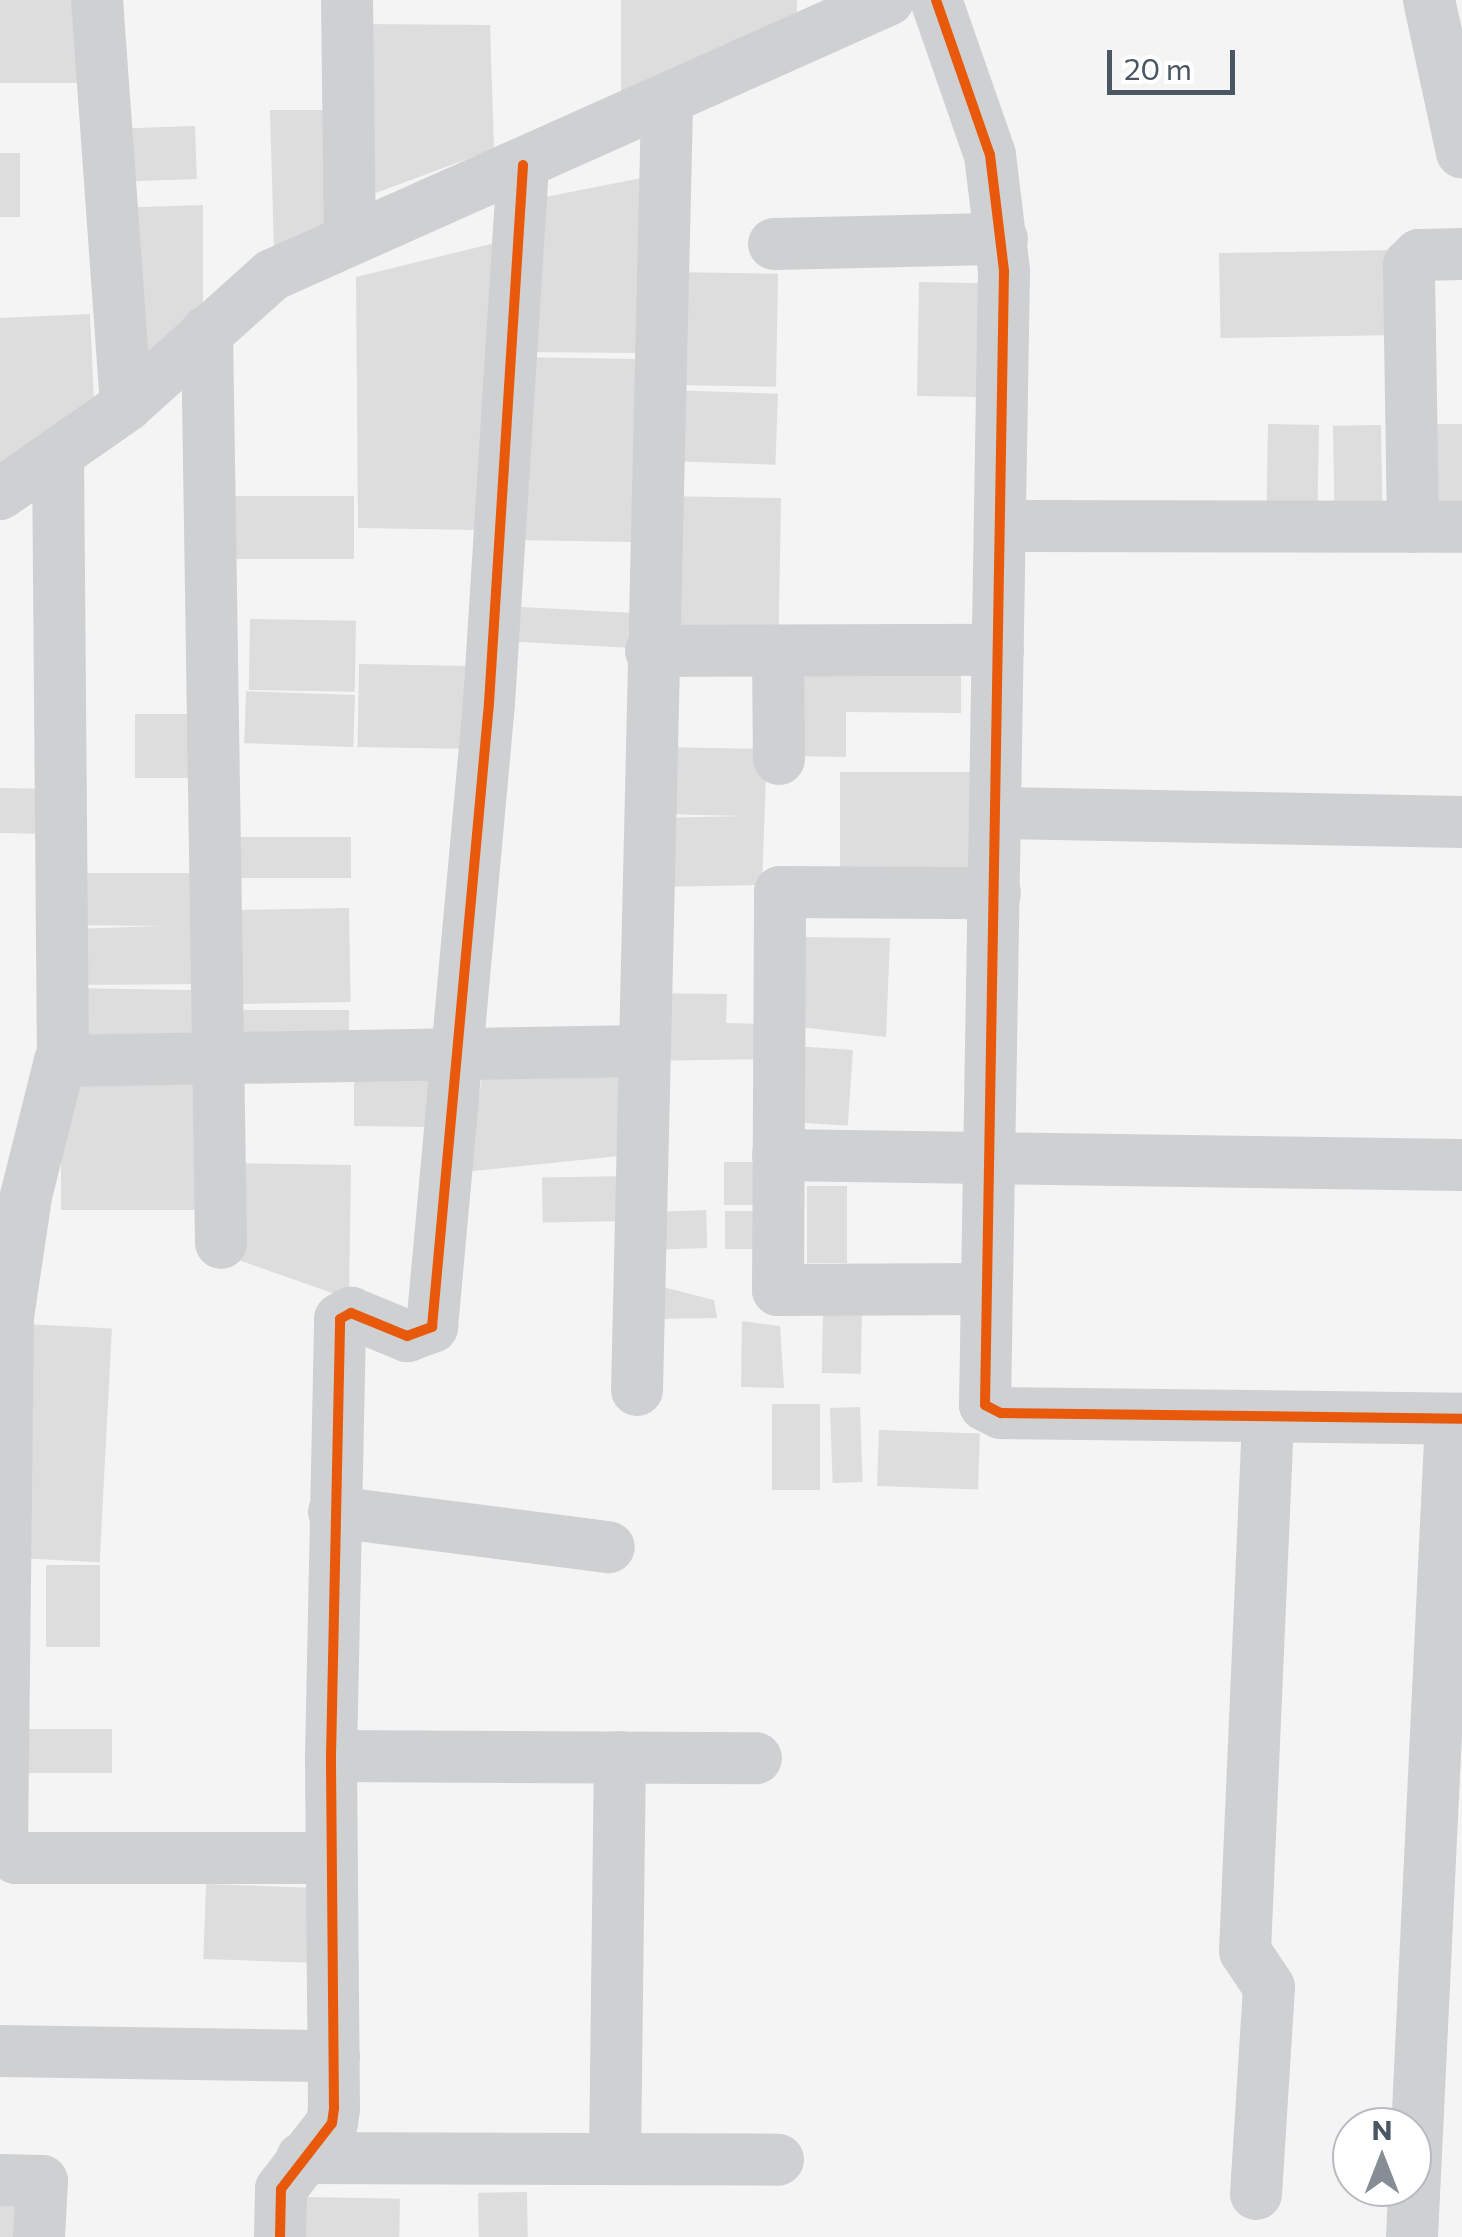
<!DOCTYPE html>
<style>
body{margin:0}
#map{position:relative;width:1462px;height:2237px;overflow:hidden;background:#f4f4f4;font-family:Commissioner,sans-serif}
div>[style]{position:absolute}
.building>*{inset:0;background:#ddddde;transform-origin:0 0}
.minor>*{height:52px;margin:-26px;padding:0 26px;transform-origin:26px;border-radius:26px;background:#ced0d2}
.cycleway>*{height:10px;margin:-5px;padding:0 5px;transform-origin:5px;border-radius:5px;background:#e8590c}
span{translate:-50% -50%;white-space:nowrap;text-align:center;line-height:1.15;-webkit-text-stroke:9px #fff;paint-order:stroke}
.north{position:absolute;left:1332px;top:2107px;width:100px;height:100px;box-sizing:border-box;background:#fff;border:2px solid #b7bbc0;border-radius:50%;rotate:0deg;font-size:28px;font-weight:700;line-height:40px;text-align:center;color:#4a5661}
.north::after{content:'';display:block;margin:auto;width:35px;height:45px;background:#868d94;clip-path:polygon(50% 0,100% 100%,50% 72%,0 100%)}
.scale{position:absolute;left:1107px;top:50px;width:128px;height:45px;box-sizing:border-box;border:5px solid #4a5661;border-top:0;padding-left:12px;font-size:30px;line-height:35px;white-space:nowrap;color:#4a5661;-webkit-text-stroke:8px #fff;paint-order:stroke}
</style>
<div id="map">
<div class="building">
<i style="left:0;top:0;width:79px;height:83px"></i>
<i style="clip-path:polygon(621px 0,797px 0,796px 32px,621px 92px)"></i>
<i style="clip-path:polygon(363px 24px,490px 25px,494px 149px,365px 197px)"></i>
<i style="clip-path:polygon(270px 110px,343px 110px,343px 220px,274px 252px)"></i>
<i style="left:195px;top:126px;width:53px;height:87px;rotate:88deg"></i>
<i style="left:0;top:153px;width:20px;height:64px"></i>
<i style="clip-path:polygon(652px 176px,647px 353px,516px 352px,525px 201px)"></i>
<i style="clip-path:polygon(203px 205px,203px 311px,114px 378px,112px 208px)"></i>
<i style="clip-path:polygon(499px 242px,478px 530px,358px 528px,356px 277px)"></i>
<i style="left:1398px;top:250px;width:85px;height:179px;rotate:89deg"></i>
<i style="left:673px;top:272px;width:105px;height:113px;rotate:1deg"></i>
<i style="left:919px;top:282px;width:79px;height:114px;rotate:1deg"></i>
<i style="clip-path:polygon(90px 314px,95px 422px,0 475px,0 318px)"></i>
<i style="left:515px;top:357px;width:134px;height:183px;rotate:1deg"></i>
<i style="left:669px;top:390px;width:109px;height:71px;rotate:2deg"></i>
<i style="left:1268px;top:424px;width:51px;height:83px;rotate:1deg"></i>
<i style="left:1418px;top:424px;width:44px;height:89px"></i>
<i style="left:1381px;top:425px;width:85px;height:48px;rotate:89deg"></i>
<i style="left:225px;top:496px;width:129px;height:63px"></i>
<i style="left:660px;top:496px;width:121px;height:151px;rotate:1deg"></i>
<i style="left:502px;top:606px;width:128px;height:35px;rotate:3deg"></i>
<i style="left:250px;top:619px;width:106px;height:71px;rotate:1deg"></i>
<i style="left:359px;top:664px;width:115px;height:83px;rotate:1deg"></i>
<i style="clip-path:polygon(961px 665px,961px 713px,846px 712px,846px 757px,793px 756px,798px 670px)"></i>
<i style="left:355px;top:695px;width:52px;height:109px;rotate:92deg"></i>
<i style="left:135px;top:714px;width:60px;height:64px"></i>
<i style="clip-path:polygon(660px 747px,767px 749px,762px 885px,655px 887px,654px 818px,745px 816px,658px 814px)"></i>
<i style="left:840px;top:772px;width:135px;height:115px"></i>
<i style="left:0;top:788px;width:44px;height:45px;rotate:1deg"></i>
<i style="left:225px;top:837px;width:126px;height:41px"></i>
<i style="clip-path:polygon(68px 873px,197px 873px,199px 984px,70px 985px,70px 929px,164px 926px,68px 925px)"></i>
<i style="left:349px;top:908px;width:94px;height:126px;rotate:89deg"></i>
<i style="clip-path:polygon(796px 937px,890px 938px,886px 1037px,800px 1027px)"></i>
<i style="left:70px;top:988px;width:131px;height:49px;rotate:1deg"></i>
<i style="clip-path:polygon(647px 993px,727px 994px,726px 1023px,767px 1024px,767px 1059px,646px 1061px)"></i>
<i style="left:349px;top:1010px;width:24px;height:123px;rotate:90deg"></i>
<i style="left:853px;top:1050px;width:76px;height:55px;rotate:94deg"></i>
<i style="clip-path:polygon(438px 1073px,430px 1127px,354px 1126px,354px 1078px)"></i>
<i style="clip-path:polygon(621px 1076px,619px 1156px,464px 1172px,482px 1079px)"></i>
<i style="left:61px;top:1080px;width:143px;height:130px"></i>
<i style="left:724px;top:1162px;width:43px;height:43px"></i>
<i style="clip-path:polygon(230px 1163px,351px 1165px,349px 1299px,230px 1257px)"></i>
<i style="left:629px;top:1176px;width:45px;height:87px;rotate:89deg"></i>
<i style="left:807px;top:1186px;width:40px;height:77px"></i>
<i style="left:706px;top:1210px;width:38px;height:54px;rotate:88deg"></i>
<i style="left:725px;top:1211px;width:41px;height:38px"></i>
<i style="clip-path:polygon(655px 1285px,714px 1300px,717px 1318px,655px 1319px)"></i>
<i style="left:823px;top:1306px;width:39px;height:67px;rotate:1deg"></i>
<i style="clip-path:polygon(742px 1321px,780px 1326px,784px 1388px,741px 1387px)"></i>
<i style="left:25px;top:1324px;width:87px;height:234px;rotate:3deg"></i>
<i style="left:772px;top:1404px;width:48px;height:86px"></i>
<i style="left:860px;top:1407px;width:75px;height:30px;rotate:88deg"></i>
<i style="left:879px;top:1430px;width:101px;height:56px;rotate:2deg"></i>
<i style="left:46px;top:1565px;width:54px;height:82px"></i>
<i style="left:112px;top:1729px;width:44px;height:103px;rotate:90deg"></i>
<i style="left:206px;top:1884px;width:106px;height:75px;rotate:2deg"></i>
<i style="left:527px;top:2192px;width:45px;height:49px;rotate:89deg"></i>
<i style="left:305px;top:2197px;width:95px;height:40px;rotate:1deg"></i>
<i style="left:0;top:2202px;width:15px;height:35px"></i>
</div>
<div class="minor">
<i style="left:97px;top:0;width:407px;rotate:85.9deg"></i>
<i style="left:347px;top:0;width:235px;rotate:89.3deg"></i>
<i style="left:936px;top:0;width:164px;rotate:70.8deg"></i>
<i style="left:990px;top:155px;width:117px;rotate:83.1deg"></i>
<i style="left:1004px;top:271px;width:1134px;rotate:90.96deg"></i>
<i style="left:985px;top:1405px;width:18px;rotate:27deg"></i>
<i style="left:1001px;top:1413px;width:461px;rotate:0.7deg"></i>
<i style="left:1429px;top:0;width:156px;rotate:77.8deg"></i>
<i style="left:774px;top:244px;width:228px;rotate:-1.3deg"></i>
<i style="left:207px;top:331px;width:912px;rotate:89.12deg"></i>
<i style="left:58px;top:454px;width:605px;rotate:89.53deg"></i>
<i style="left:0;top:494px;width:154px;rotate:-34.9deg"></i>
<i style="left:126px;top:406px;width:196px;rotate:-41.9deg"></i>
<i style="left:272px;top:275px;width:675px;rotate:-24.06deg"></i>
<i style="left:1000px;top:526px;width:462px;rotate:0.1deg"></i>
<i style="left:1413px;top:527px;width:262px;rotate:-90.9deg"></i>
<i style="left:1409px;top:265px;width:14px;rotate:-45deg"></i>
<i style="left:1419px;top:255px;width:43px;rotate:-1.3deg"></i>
<i style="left:651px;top:651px;width:347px;rotate:-0.2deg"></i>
<i style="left:778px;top:653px;width:106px;rotate:89.5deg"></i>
<i style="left:998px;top:813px;width:464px;rotate:1.1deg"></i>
<i style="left:778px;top:1155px;width:684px;rotate:0.84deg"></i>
<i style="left:985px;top:1289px;width:207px;rotate:179.7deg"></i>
<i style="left:778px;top:1290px;width:398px;rotate:-89.7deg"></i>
<i style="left:780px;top:892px;width:215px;rotate:0.3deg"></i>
<i style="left:637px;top:1390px;width:1287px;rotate:-88.66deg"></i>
<i style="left:334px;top:1512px;width:277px;rotate:7.3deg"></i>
<i style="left:331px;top:1756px;width:425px;rotate:0.3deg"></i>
<i style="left:331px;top:1858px;width:315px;rotate:180deg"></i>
<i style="left:16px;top:1858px;width:16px;rotate:-150deg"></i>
<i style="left:2px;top:1850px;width:533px;rotate:-89.36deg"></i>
<i style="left:8px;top:1317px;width:122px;rotate:-81.5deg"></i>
<i style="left:26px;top:1196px;width:139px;rotate:-75.9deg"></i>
<i style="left:60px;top:1061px;width:581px;rotate:-0.99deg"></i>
<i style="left:0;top:2051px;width:334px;rotate:0.9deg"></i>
<i style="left:302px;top:2158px;width:476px;rotate:0.2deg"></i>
<i style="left:615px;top:2159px;width:402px;rotate:-89.3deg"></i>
<i style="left:0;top:2180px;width:42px;rotate:1.4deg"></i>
<i style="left:42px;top:2181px;width:56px;rotate:93.1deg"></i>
<i style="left:1256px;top:2194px;width:207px;rotate:-86.4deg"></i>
<i style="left:1269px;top:1987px;width:43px;rotate:-123.7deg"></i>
<i style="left:1245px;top:1951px;width:531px;rotate:-87.52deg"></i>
<i style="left:280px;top:2237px;width:48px;rotate:-88.8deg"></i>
<i style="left:281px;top:2189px;width:83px;rotate:-52.3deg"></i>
<i style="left:332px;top:2123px;width:15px;rotate:-82deg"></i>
<i style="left:334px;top:2108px;width:352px;rotate:-90.5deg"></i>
<i style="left:331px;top:1756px;width:437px;rotate:-88.8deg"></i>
<i style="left:340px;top:1319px;width:13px;rotate:-29deg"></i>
<i style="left:351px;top:1313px;width:61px;rotate:22.3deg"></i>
<i style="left:407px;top:1336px;width:27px;rotate:-20deg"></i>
<i style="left:432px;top:1327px;width:627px;rotate:-84.78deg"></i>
<i style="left:489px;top:703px;width:539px;rotate:-86.38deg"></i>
<i style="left:1412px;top:2237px;width:819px;rotate:-87.27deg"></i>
</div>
<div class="cycleway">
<i style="left:936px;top:0;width:164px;rotate:70.8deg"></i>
<i style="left:990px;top:155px;width:117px;rotate:83.1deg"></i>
<i style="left:1004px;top:271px;width:1134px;rotate:90.96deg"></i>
<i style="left:985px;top:1405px;width:18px;rotate:27deg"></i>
<i style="left:1001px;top:1413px;width:461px;rotate:0.7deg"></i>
<i style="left:280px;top:2237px;width:48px;rotate:-88.8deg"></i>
<i style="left:281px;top:2189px;width:83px;rotate:-52.3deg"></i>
<i style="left:332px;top:2123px;width:15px;rotate:-82deg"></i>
<i style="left:334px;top:2108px;width:352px;rotate:-90.5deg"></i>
<i style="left:331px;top:1756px;width:437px;rotate:-88.8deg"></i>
<i style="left:340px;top:1319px;width:13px;rotate:-29deg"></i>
<i style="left:351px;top:1313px;width:61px;rotate:22.3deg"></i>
<i style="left:407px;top:1336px;width:27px;rotate:-20deg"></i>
<i style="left:432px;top:1327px;width:627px;rotate:-84.78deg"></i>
<i style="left:489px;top:703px;width:539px;rotate:-86.38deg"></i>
</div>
<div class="north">N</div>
<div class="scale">20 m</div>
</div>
